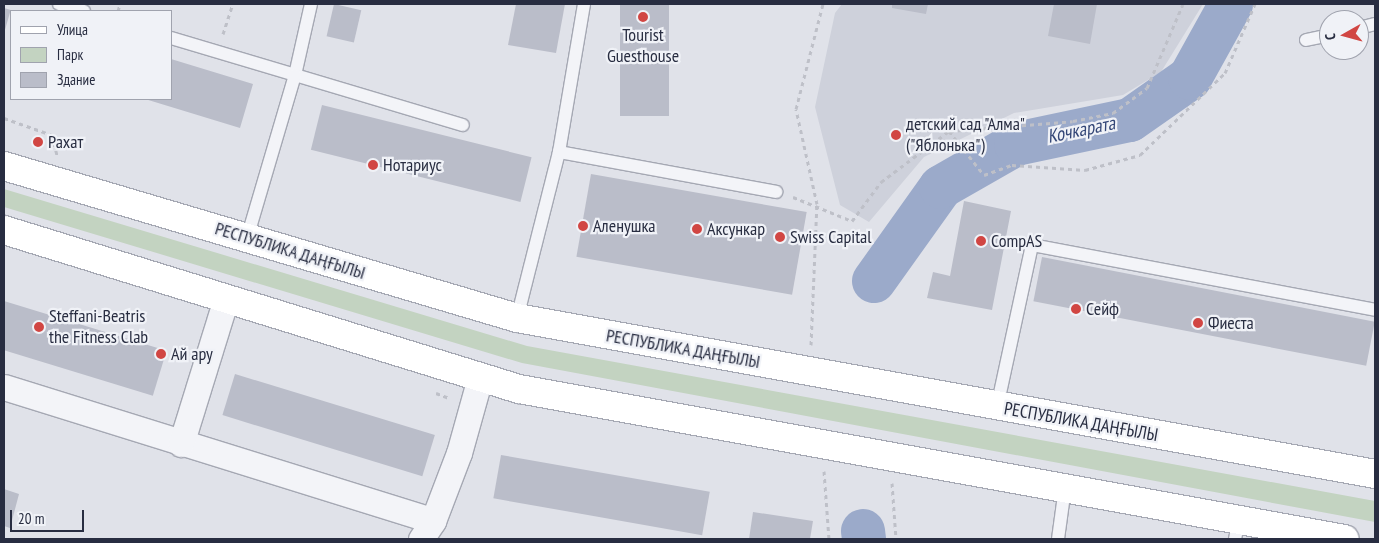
<!DOCTYPE html>
<meta charset="utf-8">
<style>
body{margin:0}
#map{position:relative;width:1379px;height:543px;overflow:hidden;background:#e0e2e9;font-family:"PT Sans Narrow",sans-serif}
div>[style]{position:absolute}
.built>*{inset:0;background:#ced1db}
.green>*{inset:0;background:#c3d3c1}
.river>*{height:44px;margin:-22px;padding:0 22px;transform-origin:22px;border-radius:22px;background:#9baaca}
.building>*{inset:0;background:#babdc9;transform-origin:0 0}
.path>*{height:3px;margin-top:-1.5px;transform-origin:0;background:repeating-linear-gradient(90deg,#bec0c8 0 4px,transparent 0 8px)}
.roads{filter:drop-shadow(1px 0 #a5a8b3) drop-shadow(-1px 0 #a5a8b3) drop-shadow(0 1px #a5a8b3) drop-shadow(0 -1px #a5a8b3)}
.lane>*{height:12px;margin:-6px;padding:0 6px;transform-origin:6px;border-radius:6px;background:#f3f4f8}
.street>*{height:25px;margin:-12.5px;padding:0 12.5px;transform-origin:12.5px;border-radius:12.5px;background:#f3f4f8}
.primary>*{height:28px;margin:-14px;padding:0 14px;transform-origin:14px;border-radius:14px;background:#fff}
.dots>*{width:14px;height:14px;translate:-50% -50%;box-sizing:border-box;border:2px solid #f0f2f7;border-radius:50%}
span{translate:-50% -50%;white-space:nowrap;text-align:center;line-height:1.15;-webkit-text-stroke:4.5px #f0f2f7;paint-order:stroke}
.poi-label{font-size:18px;color:#282d41}
.left{translate:0 -50%;text-align:left}
.street-label{font-size:18px;color:#282d41}
.water-label{font-size:19px;color:#324576;font-style:italic}
.frame{position:absolute;inset:0;border:5px solid #282d41;pointer-events:none}
.legend{position:absolute;left:10px;top:10px;width:162px;height:90px;box-sizing:border-box;background:#f0f2f7;border:1px solid #a0a3ae;margin:0;padding:6px 9px;list-style:none;font-size:15px;color:#282d41}
.legend li{display:flex;align-items:center;gap:10px;height:25px}
.legend b{width:25px;border:1px solid #a0a3ae}
.north{position:absolute;left:1319px;top:10px;width:50px;height:50px;box-sizing:border-box;background:#f0f2f7;border:1px solid #a0a3ae;border-radius:50%;rotate:263deg;font-size:14px;font-weight:700;line-height:20px;text-align:center;color:#282d41}
.north::after{content:'';display:block;margin:auto;width:18px;height:22px;background:#d14643;clip-path:polygon(50% 0,100% 100%,50% 72%,0 100%)}
.scale{position:absolute;left:10px;top:510px;width:74px;height:22px;box-sizing:border-box;border:2px solid #282d41;border-top:0;padding-left:6px;font-size:15px;line-height:18px;white-space:nowrap;color:#282d41;-webkit-text-stroke:4px #f0f2f7;paint-order:stroke}
</style>
<div id="map">
<div class="built">
<i style="clip-path:polygon(842px 4px,1203px 4px,1161px 72px,1123px 95px,1014px 113px,924px 157px,869px 222px,840px 205px,815px 107px,835px 13px)"></i>
</div>
<div class="green">
<i style="clip-path:polygon(4px 189px,527px 346px,1375px 501px,1375px 522px,522px 363px,4px 207px)"></i>
</div>
<div class="river">
<i style="left:874px;top:281px;width:115px;rotate:-54.5deg"></i>
<i style="left:941px;top:187px;width:86px;rotate:-29.8deg"></i>
<i style="left:1016px;top:144px;width:116px;rotate:-11.9deg"></i>
<i style="left:1130px;top:120px;width:73px;rotate:-35deg"></i>
<i style="left:1190px;top:78px;width:85px;rotate:-61deg"></i>
<i style="left:863px;top:531px;width:8px;rotate:83deg"></i>
</div>
<div class="building">
<i style="left:334px;top:4px;width:28px;height:33px;rotate:13deg"></i>
<i style="clip-path:polygon(516px 4px,565px 4px,556px 53px,508px 45px)"></i>
<i style="left:620px;top:4px;width:49px;height:112px"></i>
<i style="clip-path:polygon(892px 4px,928px 4px,926px 14px,892px 8px)"></i>
<i style="clip-path:polygon(1054px 4px,1097px 4px,1090px 44px,1048px 36px)"></i>
<i style="left:4px;top:8px;width:7px;height:48px;rotate:16deg"></i>
<i style="clip-path:polygon(171px 59px,253px 84px,240px 128px,145px 99px,171px 99px)"></i>
<i style="left:322px;top:105px;width:216px;height:46px;rotate:14deg"></i>
<i style="left:591px;top:174px;width:219px;height:84px;rotate:10deg"></i>
<i style="clip-path:polygon(964px 201px,1011px 211px,992px 310px,927px 298px,933px 272px,950px 276px)"></i>
<i style="left:1042px;top:257px;width:339px;height:45px;rotate:11deg"></i>
<i style="left:4px;top:301px;width:170px;height:47px;rotate:17deg"></i>
<i style="left:235px;top:374px;width:209px;height:43px;rotate:17deg"></i>
<i style="left:501px;top:455px;width:212px;height:44px;rotate:10deg"></i>
<i style="clip-path:polygon(4px 489px,19px 494px,10px 528px,4px 526px)"></i>
<i style="clip-path:polygon(753px 512px,813px 521px,810px 539px,749px 539px)"></i>
</div>
<div class="path">
<i style="left:118px;top:11px;width:7px;rotate:-74deg"></i>
<i style="left:223px;top:34px;width:32px;rotate:-72deg"></i>
<i style="left:4px;top:118px;width:51px;rotate:19.5deg"></i>
<i style="left:52px;top:135px;width:21px;rotate:76deg"></i>
<i style="left:950px;top:131px;width:123px;rotate:-4.6deg"></i>
<i style="left:1073px;top:121px;width:41px;rotate:-11.3deg"></i>
<i style="left:1113px;top:113px;width:42px;rotate:-36.3deg"></i>
<i style="left:1147px;top:88px;width:91px;rotate:-66.8deg"></i>
<i style="left:793px;top:197px;width:64px;rotate:22.1deg"></i>
<i style="left:852px;top:221px;width:49px;rotate:-53.4deg"></i>
<i style="left:881px;top:182px;width:85px;rotate:-36.9deg"></i>
<i style="left:949px;top:131px;width:56px;rotate:51.5deg"></i>
<i style="left:984px;top:175px;width:30px;rotate:-20deg"></i>
<i style="left:1012px;top:165px;width:73px;rotate:3.9deg"></i>
<i style="left:1085px;top:170px;width:57px;rotate:-15.3deg"></i>
<i style="left:1140px;top:155px;width:118px;rotate:-44deg"></i>
<i style="left:1225px;top:73px;width:75px;rotate:-66.5deg"></i>
<i style="left:811px;top:345px;width:141px;rotate:-87.6deg"></i>
<i style="left:817px;top:204px;width:97px;rotate:-102.5deg"></i>
<i style="left:796px;top:109px;width:108px;rotate:-75.6deg"></i>
<i style="left:436px;top:393px;width:14px;rotate:21deg"></i>
<i style="left:824px;top:471px;width:68px;rotate:85.8deg"></i>
<i style="left:892px;top:483px;width:56px;rotate:85.9deg"></i>
</div>
<div class="roads">
<div class="lane">
<i style="left:59px;top:4px;width:26px;rotate:16deg"></i>
<i style="left:311px;top:4px;width:73px;rotate:102.7deg"></i>
<i style="left:295px;top:75px;width:175px;rotate:16.6deg"></i>
<i style="left:1359px;top:28px;width:16px;rotate:-14deg"></i>
<i style="left:171px;top:38px;width:129px;rotate:16.6deg"></i>
<i style="left:295px;top:75px;width:170px;rotate:106.4deg"></i>
<i style="left:1306px;top:40px;width:24px;rotate:-12deg"></i>
<i style="left:559px;top:152px;width:221px;rotate:10.4deg"></i>
<i style="left:517px;top:318px;width:171px;rotate:-75.8deg"></i>
<i style="left:559px;top:152px;width:150px;rotate:-80.4deg"></i>
<i style="left:997px;top:407px;width:166px;rotate:-77.8deg"></i>
<i style="left:1032px;top:245px;width:349px;rotate:10.7deg"></i>
<i style="left:1058px;top:539px;width:51px;rotate:-82.2deg"></i>
<i style="left:1235px;top:539px;width:19px;rotate:-78deg"></i>
</div>
<div class="street">
<i style="left:4px;top:387px;width:449px;rotate:17.3deg"></i>
<i style="left:181px;top:444px;width:152px;rotate:-72.8deg"></i>
<i style="left:421px;top:539px;width:22px;rotate:-56deg"></i>
<i style="left:433px;top:521px;width:73px;rotate:-69.1deg"></i>
<i style="left:459px;top:453px;width:78px;rotate:-74.4deg"></i>
</div>
<div class="primary">
<i style="left:4px;top:166px;width:535px;rotate:16.5deg"></i>
<i style="left:517px;top:318px;width:872px;rotate:10.3deg"></i>
<i style="left:4px;top:230px;width:539px;rotate:17.16deg"></i>
<i style="left:519px;top:389px;width:839px;rotate:10.3deg"></i>
</div>
</div>
<div class="dots">
<i style="left:643px;top:17px;background:#d14643"></i>
<i style="left:896px;top:135px;background:#d14643"></i>
<i style="left:38px;top:142px;background:#d14643"></i>
<i style="left:373px;top:165px;background:#d14643"></i>
<i style="left:583px;top:226px;background:#d14643"></i>
<i style="left:697px;top:229px;background:#d14643"></i>
<i style="left:780px;top:237px;background:#d14643"></i>
<i style="left:981px;top:241px;background:#d14643"></i>
<i style="left:1076px;top:309px;background:#d14643"></i>
<i style="left:1198px;top:323px;background:#d14643"></i>
<i style="left:39px;top:327px;background:#d14643"></i>
<i style="left:161px;top:354px;background:#d14643"></i>
</div>
<div class="poi-label">
<span style="left:643px;top:46px">Tourist<br>Guesthouse</span>
<span class="left" style="left:906px;top:135px">детский сад "Алма"<br>("Яблонька")</span>
<span class="left" style="left:48px;top:142px">Рахат</span>
<span class="left" style="left:383px;top:165px">Нотариус</span>
<span class="left" style="left:593px;top:226px">Аленушка</span>
<span class="left" style="left:707px;top:229px">Аксункар</span>
<span class="left" style="left:790px;top:237px">Swiss Capital</span>
<span class="left" style="left:991px;top:241px">CompAS</span>
<span class="left" style="left:1086px;top:309px">Сейф</span>
<span class="left" style="left:49px;top:327px">Steffani-Beatris<br>the Fitness Clab</span>
<span class="left" style="left:1208px;top:323px">Фиеста</span>
<span class="left" style="left:171px;top:354px">Ай ару</span>
</div>
<div class="street-label">
<span style="left:290px;top:251px;rotate:17deg">РЕСПУБЛИКА ДАҢҒЫЛЫ</span>
<span style="left:683px;top:349px;rotate:10deg">РЕСПУБЛИКА ДАҢҒЫЛЫ</span>
<span style="left:1081px;top:422px;rotate:10deg">РЕСПУБЛИКА ДАҢҒЫЛЫ</span>
</div>
<div class="water-label">
<span style="left:1081px;top:130px;rotate:-12deg">Кочкарата</span>
</div>
<div class="frame"></div>
<ul class="legend">
<li><b style="height:6px;background:#fff"></b>Улица</li>
<li><b style="height:14px;background:#c3d3c1"></b>Парк</li>
<li><b style="height:14px;background:#babdc9"></b>Здание</li>
</ul>
<div class="north">С</div>
<div class="scale">20 m</div>
</div>
